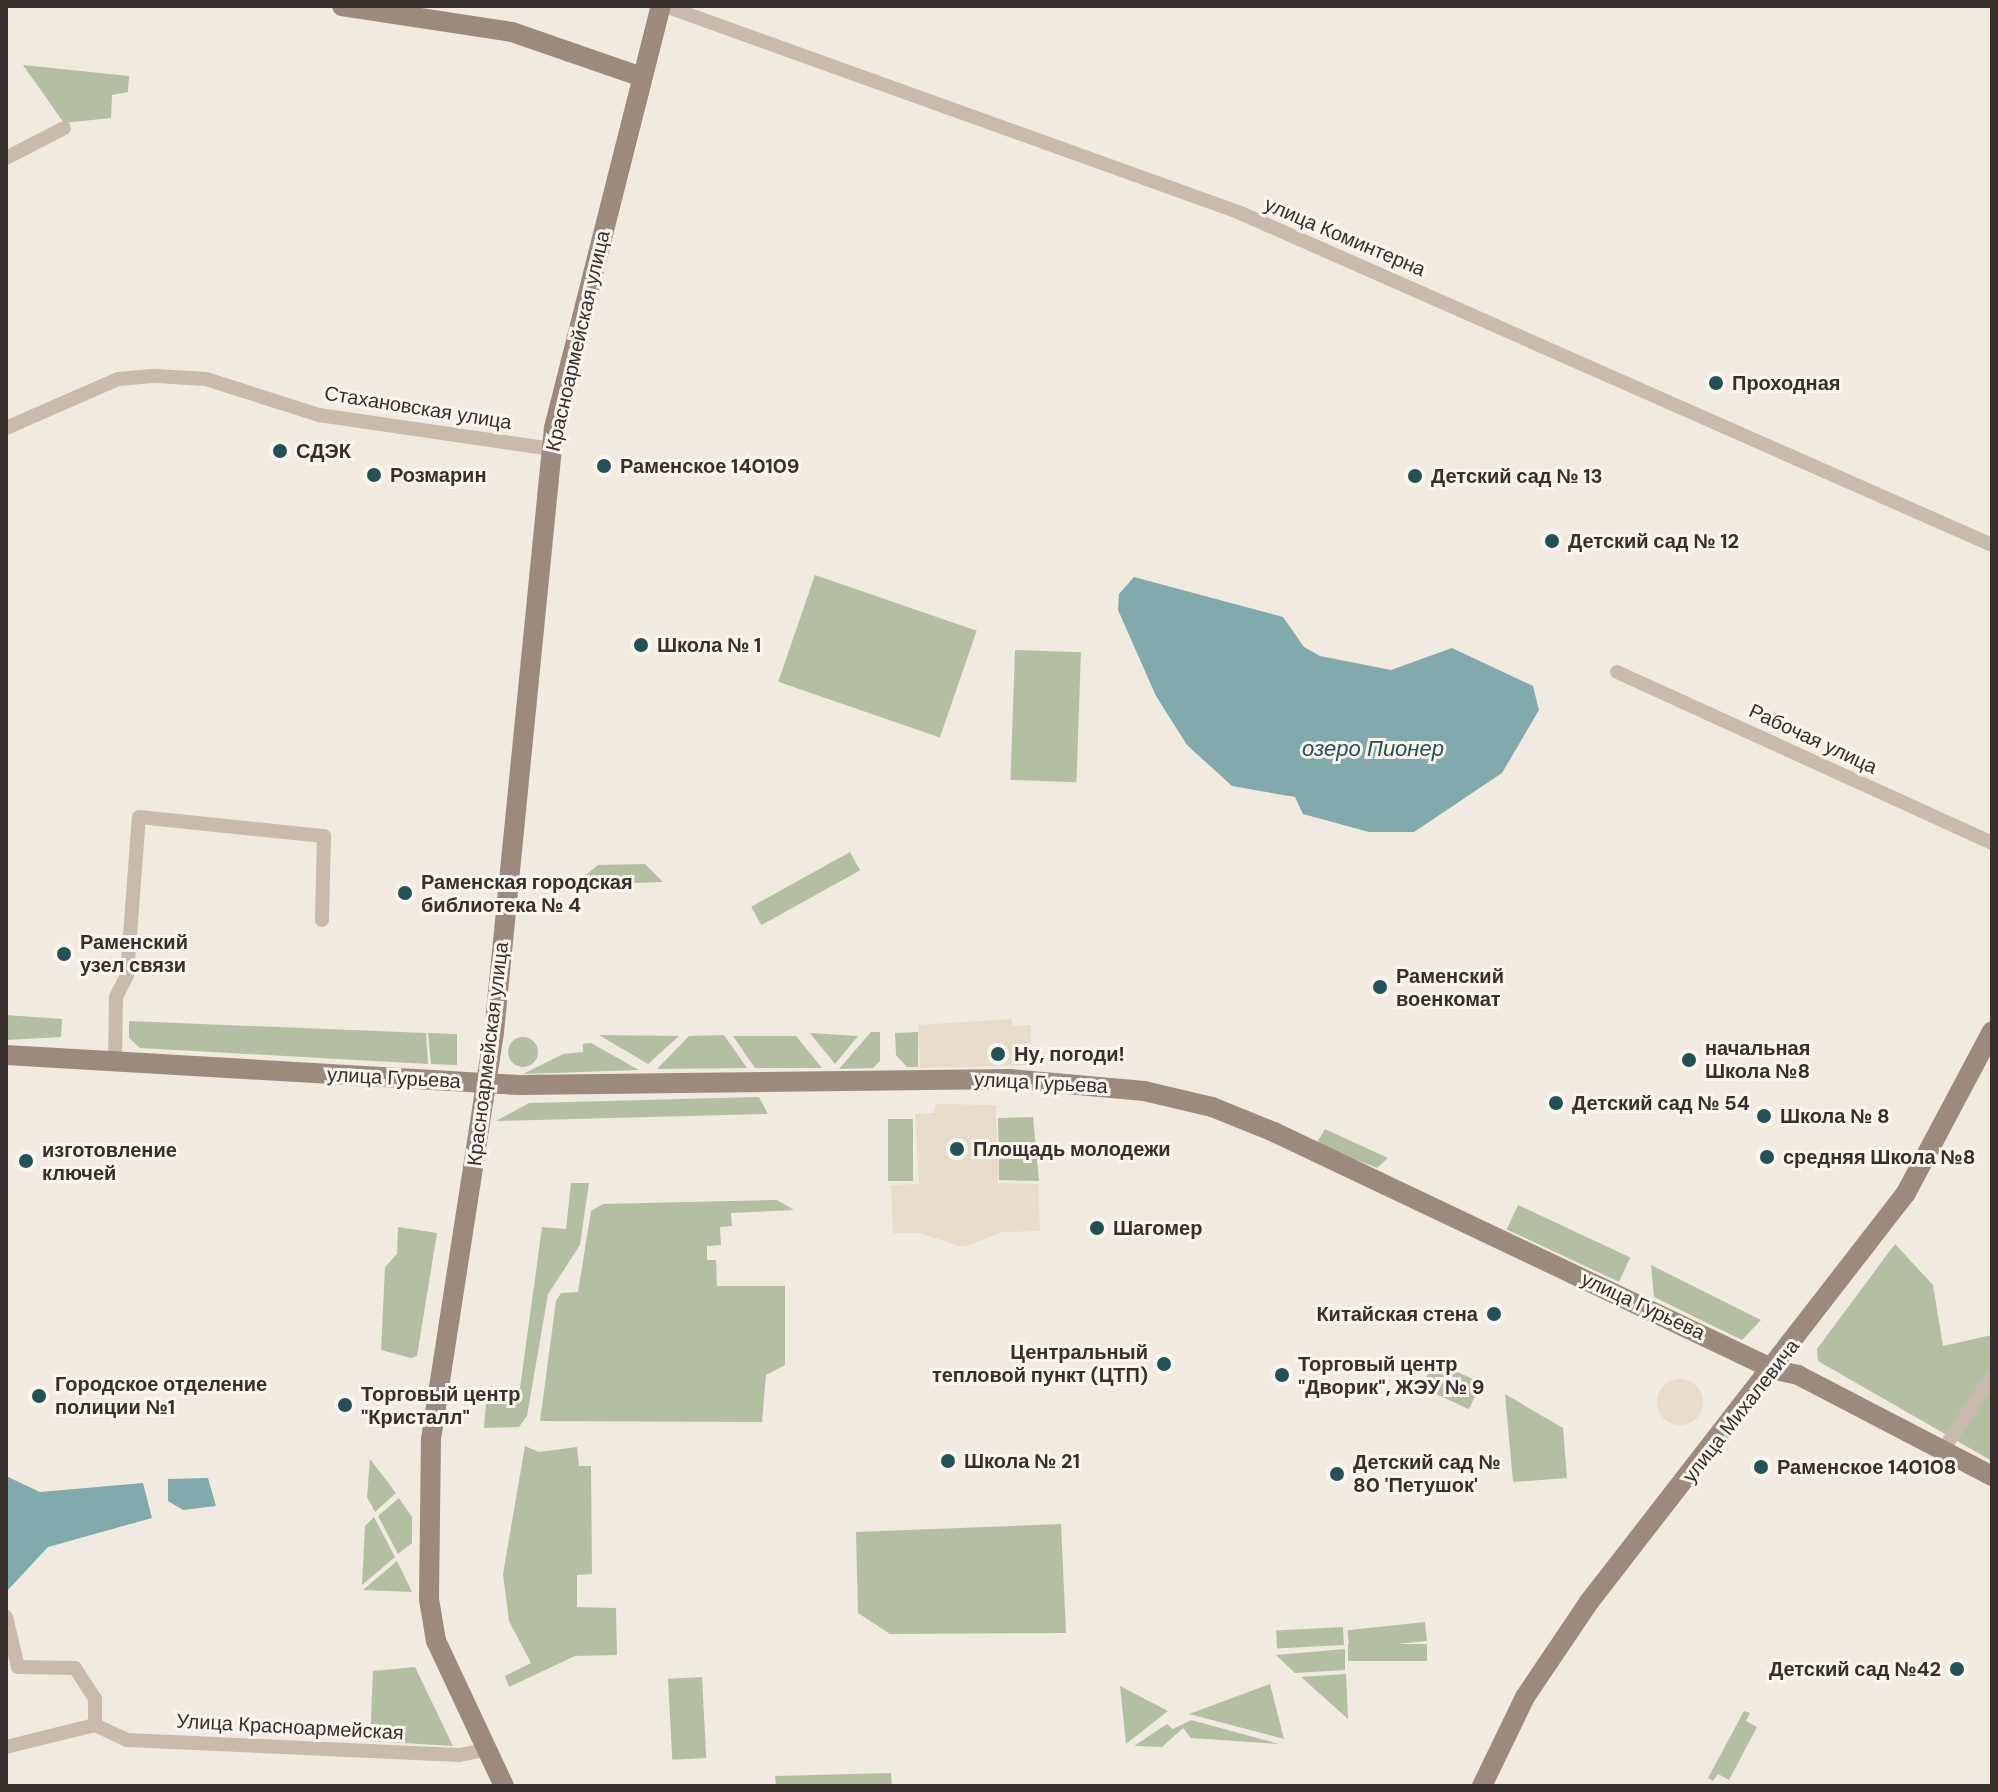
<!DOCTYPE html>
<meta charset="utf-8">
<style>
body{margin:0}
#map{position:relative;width:1998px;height:1792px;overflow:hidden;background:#f1eae1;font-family:"DM Sans",sans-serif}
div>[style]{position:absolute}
.green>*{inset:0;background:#b4bfa2;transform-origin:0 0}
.round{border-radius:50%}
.plaza>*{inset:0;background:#e7dbc9}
.water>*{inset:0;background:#82a9ab}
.street>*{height:14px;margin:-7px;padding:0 7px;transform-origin:7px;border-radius:7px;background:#c8baad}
.secondary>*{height:20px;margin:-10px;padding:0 10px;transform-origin:10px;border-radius:10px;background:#9c8a7f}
.dots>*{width:22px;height:22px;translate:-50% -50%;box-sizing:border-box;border:4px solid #f9f4ed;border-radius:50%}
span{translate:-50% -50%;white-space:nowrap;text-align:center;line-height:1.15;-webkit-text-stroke:6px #f9f4ed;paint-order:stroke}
.street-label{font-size:20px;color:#372f2b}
.poi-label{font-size:20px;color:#372f2b;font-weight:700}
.left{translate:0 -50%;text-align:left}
.right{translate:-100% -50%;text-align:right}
.water-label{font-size:22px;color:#245155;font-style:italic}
.frame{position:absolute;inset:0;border:8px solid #372f2b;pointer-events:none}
</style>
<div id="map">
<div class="green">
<i style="clip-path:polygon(23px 65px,129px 76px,128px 92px,112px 95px,111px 118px,64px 123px)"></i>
<i style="left:815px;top:575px;width:171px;height:113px;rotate:19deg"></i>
<i style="left:1015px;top:650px;width:66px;height:130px;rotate:2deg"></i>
<i style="left:850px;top:852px;width:21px;height:113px;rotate:61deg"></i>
<i style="clip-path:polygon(645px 864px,663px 882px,574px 885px,598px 865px)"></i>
<i style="clip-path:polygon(6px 1015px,62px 1019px,61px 1037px,6px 1040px)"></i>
<i style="clip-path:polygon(129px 1021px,426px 1033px,428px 1064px,140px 1048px,129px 1038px)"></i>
<i style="clip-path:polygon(871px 1032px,880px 1032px,880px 1061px,873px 1068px,839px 1069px)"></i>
<i style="clip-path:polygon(918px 1032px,918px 1067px,907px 1067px,896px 1055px,895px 1033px)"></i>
<i style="clip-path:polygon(428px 1033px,457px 1034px,457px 1065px,431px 1064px)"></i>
<i style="clip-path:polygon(810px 1033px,858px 1036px,835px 1064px)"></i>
<i style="clip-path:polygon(599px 1035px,679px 1036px,648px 1064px)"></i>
<i style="clip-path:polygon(724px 1035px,747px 1068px,657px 1069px,689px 1036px)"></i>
<i style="clip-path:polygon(733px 1036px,796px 1036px,822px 1068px,755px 1068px)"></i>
<i class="round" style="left:508px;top:1037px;width:30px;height:30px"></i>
<i style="clip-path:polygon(591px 1043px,639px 1070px,523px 1074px,563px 1054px,583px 1052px,583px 1044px)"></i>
<i style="clip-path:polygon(759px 1097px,768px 1114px,496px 1121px,529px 1103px)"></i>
<i style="clip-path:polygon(1033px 1117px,1039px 1181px,999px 1180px,998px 1118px)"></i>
<i style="left:888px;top:1119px;width:25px;height:62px"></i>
<i style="clip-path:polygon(1325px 1129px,1388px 1158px,1377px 1168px,1316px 1144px)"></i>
<i style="clip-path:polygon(571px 1183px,589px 1183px,580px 1245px,548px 1294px,527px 1416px,519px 1427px,484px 1428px,487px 1391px,519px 1396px,542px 1227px,566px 1229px)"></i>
<i style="clip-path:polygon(777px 1200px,794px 1210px,731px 1213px,732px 1226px,720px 1227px,721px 1245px,707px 1246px,707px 1260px,716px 1260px,717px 1286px,785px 1286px,785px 1365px,766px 1375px,762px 1422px,540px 1421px,556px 1301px,561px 1293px,578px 1292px,591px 1211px,603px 1204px)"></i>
<i style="left:1518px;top:1205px;width:124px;height:27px;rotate:25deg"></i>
<i style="clip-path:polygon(398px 1227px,437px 1233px,417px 1356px,411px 1358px,381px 1350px,385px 1267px,397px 1254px)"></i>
<i style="clip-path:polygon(1895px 1244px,1933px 1285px,1943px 1346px,1992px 1335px,1992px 1461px,1818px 1361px,1817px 1349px)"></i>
<i style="clip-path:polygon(1651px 1265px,1761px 1320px,1742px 1340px,1654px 1297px)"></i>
<i style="left:1434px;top:1361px;width:52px;height:29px;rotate:25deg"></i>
<i style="clip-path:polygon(1505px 1394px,1563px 1428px,1567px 1478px,1513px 1482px)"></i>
<i style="clip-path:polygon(525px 1446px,539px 1452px,577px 1447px,579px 1466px,591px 1466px,592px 1574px,577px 1575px,577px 1607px,616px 1608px,617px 1655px,575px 1656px,509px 1687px,505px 1676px,531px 1663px,509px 1621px,503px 1574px)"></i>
<i style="clip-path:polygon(370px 1459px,396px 1493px,375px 1512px,367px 1497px)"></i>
<i style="clip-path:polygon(399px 1498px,412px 1517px,412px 1543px,398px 1554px,378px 1516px)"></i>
<i style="clip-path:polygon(374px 1517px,395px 1557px,362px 1585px,365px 1526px)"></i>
<i style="clip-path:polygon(1061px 1524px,1066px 1633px,890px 1634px,858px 1613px,856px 1532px)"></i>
<i style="clip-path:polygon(397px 1561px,412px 1592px,363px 1590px)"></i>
<i style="left:1425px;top:1622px;width:19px;height:78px;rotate:84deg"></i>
<i style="left:1343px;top:1627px;width:18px;height:67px;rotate:87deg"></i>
<i style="left:1427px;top:1644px;width:17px;height:79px;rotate:90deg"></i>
<i style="clip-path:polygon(1345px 1649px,1345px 1670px,1295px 1673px,1276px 1655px)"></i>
<i style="clip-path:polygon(415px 1667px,453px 1746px,370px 1741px,373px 1671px)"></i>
<i style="clip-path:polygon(1346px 1674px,1348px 1719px,1301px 1677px)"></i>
<i style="left:702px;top:1677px;width:81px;height:34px;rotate:87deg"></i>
<i style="clip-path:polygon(1270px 1684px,1284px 1739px,1189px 1714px)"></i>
<i style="clip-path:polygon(1120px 1686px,1168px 1711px,1126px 1744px)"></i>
<i style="clip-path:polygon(1744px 1711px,1750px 1713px,1746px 1721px,1757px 1727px,1729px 1780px,1718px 1774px,1713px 1781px,1708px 1778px)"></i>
<i style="clip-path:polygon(1191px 1720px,1279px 1744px,1191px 1738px,1183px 1728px,1162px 1747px,1134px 1746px,1167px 1724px,1173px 1729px)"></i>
<i style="clip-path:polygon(891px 1773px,892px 1786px,776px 1786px,775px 1776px)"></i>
</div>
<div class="plaza">
<i style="clip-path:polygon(1012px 1019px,1013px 1026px,1031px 1025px,1030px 1065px,920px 1068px,918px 1025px)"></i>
<i style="clip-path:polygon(936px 1104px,996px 1105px,998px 1183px,1038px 1184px,1040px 1231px,1003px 1232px,963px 1247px,919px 1233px,893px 1233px,891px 1185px,919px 1184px,915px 1114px,934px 1113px)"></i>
<i class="round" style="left:1657px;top:1379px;width:46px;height:46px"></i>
</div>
<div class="water">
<i style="clip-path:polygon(1134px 577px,1283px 617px,1304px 647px,1320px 656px,1391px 670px,1452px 648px,1533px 686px,1539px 710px,1502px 773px,1414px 832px,1369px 832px,1303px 814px,1295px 797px,1232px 786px,1187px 745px,1156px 696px,1118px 610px,1119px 594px)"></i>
<i style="clip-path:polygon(6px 1476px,40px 1492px,143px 1483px,152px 1518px,48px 1547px,6px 1592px)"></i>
<i style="clip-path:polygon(208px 1478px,216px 1506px,183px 1510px,168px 1501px,168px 1479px)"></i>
</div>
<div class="street">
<i style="left:665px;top:6px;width:609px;rotate:19.77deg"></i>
<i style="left:1238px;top:212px;width:824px;rotate:23.83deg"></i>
<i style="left:6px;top:158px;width:65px;rotate:-27.3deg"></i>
<i style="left:6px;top:428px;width:122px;rotate:-23.6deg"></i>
<i style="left:118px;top:379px;width:38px;rotate:-5deg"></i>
<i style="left:156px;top:376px;width:50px;rotate:3.4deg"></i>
<i style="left:206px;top:379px;width:119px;rotate:17.7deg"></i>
<i style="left:319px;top:415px;width:234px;rotate:8.3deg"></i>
<i style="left:1617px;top:672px;width:412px;rotate:24.5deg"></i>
<i style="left:115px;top:1061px;width:64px;rotate:-89.1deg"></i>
<i style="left:116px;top:997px;width:25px;rotate:-63deg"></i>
<i style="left:127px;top:975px;width:158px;rotate:-85.7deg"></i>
<i style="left:139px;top:817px;width:186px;rotate:5.9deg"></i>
<i style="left:324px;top:836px;width:84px;rotate:91.4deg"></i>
<i style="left:1943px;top:1450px;width:89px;rotate:-56.5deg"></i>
<i style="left:6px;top:1617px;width:51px;rotate:76.5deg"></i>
<i style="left:18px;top:1667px;width:57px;rotate:1deg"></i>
<i style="left:75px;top:1668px;width:37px;rotate:57deg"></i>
<i style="left:95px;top:1699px;width:26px;rotate:90deg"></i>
<i style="left:6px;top:1747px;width:92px;rotate:-13.9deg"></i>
<i style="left:95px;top:1725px;width:35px;rotate:25deg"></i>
<i style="left:127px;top:1740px;width:332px;rotate:2.6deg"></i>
<i style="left:459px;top:1755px;width:26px;rotate:-11deg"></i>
</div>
<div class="secondary">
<i style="left:342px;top:6px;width:172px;rotate:8.7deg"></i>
<i style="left:512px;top:32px;width:138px;rotate:19.1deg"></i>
<i style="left:6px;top:1055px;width:514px;rotate:3.35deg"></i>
<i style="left:519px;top:1085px;width:491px;rotate:-0.7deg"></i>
<i style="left:1010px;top:1079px;width:135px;rotate:5.1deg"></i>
<i style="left:1144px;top:1091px;width:70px;rotate:13.2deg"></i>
<i style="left:1212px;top:1107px;width:67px;rotate:22deg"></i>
<i style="left:1274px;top:1132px;width:555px;rotate:25.41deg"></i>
<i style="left:1775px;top:1370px;width:24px;rotate:12deg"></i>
<i style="left:1798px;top:1375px;width:219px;rotate:27.5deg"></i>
<i style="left:504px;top:1786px;width:160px;rotate:-115.1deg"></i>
<i style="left:436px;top:1641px;width:43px;rotate:-99.5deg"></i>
<i style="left:429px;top:1599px;width:160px;rotate:-89.3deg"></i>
<i style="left:431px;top:1439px;width:412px;rotate:-81.2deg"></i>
<i style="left:494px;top:1032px;width:607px;rotate:-84.33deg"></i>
<i style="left:554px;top:428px;width:435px;rotate:-75.8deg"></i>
<i style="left:1482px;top:1786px;width:99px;rotate:-64.2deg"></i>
<i style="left:1525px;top:1697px;width:115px;rotate:-56deg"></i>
<i style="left:1589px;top:1602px;width:517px;rotate:-52.22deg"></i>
<i style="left:1906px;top:1193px;width:183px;rotate:-62deg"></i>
</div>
<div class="dots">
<i style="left:1716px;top:383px;background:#245155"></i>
<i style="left:280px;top:451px;background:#245155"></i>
<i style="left:604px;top:466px;background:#245155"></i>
<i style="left:374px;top:475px;background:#245155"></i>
<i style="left:1415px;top:476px;background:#245155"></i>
<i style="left:1552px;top:541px;background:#245155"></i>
<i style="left:641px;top:645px;background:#245155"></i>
<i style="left:405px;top:893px;background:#245155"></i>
<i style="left:64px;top:954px;background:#245155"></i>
<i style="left:1380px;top:987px;background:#245155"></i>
<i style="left:998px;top:1054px;background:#245155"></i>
<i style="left:1689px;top:1060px;background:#245155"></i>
<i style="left:1556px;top:1103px;background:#245155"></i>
<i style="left:1764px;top:1116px;background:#245155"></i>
<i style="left:957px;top:1149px;background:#245155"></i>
<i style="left:1767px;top:1157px;background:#245155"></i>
<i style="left:26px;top:1161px;background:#245155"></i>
<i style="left:1097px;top:1228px;background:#245155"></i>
<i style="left:1494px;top:1314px;background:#245155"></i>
<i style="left:1164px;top:1364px;background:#245155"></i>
<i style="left:1282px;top:1375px;background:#245155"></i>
<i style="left:39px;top:1396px;background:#245155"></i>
<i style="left:345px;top:1405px;background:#245155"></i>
<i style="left:948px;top:1461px;background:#245155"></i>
<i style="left:1761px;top:1467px;background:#245155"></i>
<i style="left:1337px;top:1474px;background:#245155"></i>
<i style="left:1957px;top:1669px;background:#245155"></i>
</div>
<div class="street-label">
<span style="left:1345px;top:237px;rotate:23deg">улица Коминтерна</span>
<span style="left:578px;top:341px;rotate:-77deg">Красноармейская улица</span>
<span style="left:418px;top:408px;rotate:9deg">Стахановская улица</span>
<span style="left:1813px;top:739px;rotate:25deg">Рабочая улица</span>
<span style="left:488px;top:1054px;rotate:-83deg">Красноармейская улица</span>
<span style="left:394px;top:1078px;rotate:3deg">улица Гурьева</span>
<span style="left:1041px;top:1083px;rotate:3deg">улица Гурьева</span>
<span style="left:1643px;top:1306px;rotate:25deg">улица Гурьева</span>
<span style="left:1741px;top:1411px;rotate:-52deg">улица Михалевича</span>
<span style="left:290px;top:1727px;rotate:3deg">Улица Красноармейская</span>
</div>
<div class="poi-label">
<span class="left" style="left:1732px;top:383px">Проходная</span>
<span class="left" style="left:296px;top:451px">СДЭК</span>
<span class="left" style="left:620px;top:466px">Раменское 140109</span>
<span class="left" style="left:390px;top:475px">Розмарин</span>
<span class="left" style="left:1431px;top:476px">Детский сад № 13</span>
<span class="left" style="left:1568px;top:541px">Детский сад № 12</span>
<span class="left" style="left:657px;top:645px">Школа № 1</span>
<span class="left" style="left:421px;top:894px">Раменская городская<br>библиотека № 4</span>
<span class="left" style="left:80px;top:954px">Раменский<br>узел связи</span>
<span class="left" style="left:1396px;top:988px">Раменский<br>военкомат</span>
<span class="left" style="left:1705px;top:1060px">начальная<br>Школа №8</span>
<span class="left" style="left:1014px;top:1054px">Ну, погоди!</span>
<span class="left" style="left:1572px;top:1103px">Детский сад № 54</span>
<span class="left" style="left:1780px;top:1116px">Школа № 8</span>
<span class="left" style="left:973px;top:1149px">Площадь молодежи</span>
<span class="left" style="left:42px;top:1162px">изготовление<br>ключей</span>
<span class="left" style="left:1783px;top:1157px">средняя Школа №8</span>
<span class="left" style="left:1113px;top:1228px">Шагомер</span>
<span class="right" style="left:1478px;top:1314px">Китайская стена</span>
<span class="right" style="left:1148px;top:1364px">Центральный<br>тепловой пункт (ЦТП)</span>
<span class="left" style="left:1298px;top:1376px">Торговый центр<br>"Дворик", ЖЭУ № 9</span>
<span class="left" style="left:55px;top:1396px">Городское отделение<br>полиции №1</span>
<span class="left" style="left:361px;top:1406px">Торговый центр<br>"Кристалл"</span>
<span class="left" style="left:964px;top:1461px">Школа № 21</span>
<span class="left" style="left:1353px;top:1474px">Детский сад №<br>80 'Петушок'</span>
<span class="left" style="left:1777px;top:1467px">Раменское 140108</span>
<span class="right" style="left:1941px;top:1669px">Детский сад №42</span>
</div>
<div class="water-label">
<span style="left:1373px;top:749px">озеро Пионер</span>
</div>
<div class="frame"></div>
</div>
